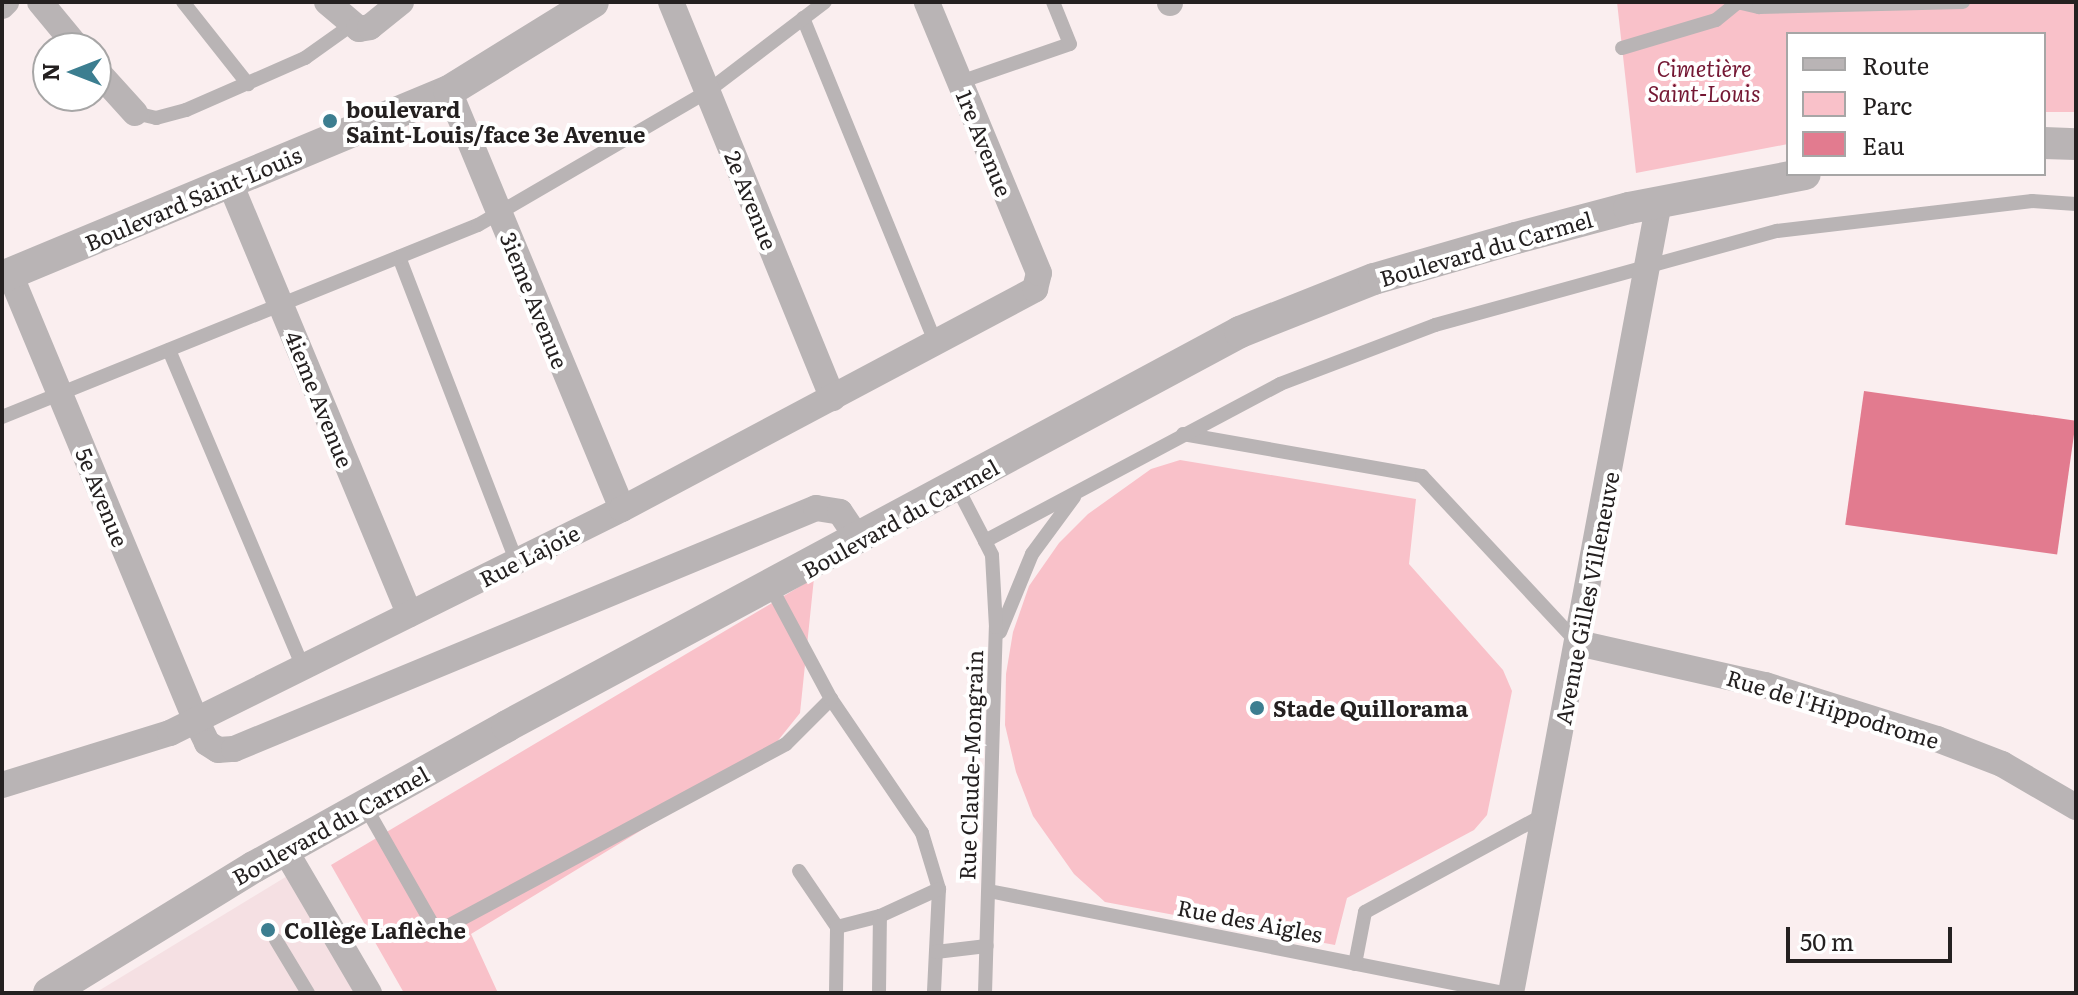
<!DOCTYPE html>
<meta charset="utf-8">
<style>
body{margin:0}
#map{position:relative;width:2078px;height:995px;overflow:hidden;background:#faeeef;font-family:Literata,serif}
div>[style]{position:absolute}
.built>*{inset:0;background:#f5e0e3}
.green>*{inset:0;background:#f9c1c9}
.water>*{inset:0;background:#e27b8f;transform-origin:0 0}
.service>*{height:14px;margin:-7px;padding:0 7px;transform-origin:7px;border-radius:7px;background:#b9b4b5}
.minor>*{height:26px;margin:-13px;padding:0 13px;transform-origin:13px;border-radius:13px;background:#b9b4b5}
.tertiary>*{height:32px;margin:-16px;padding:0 16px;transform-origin:16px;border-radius:16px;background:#b9b4b5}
.dots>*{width:22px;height:22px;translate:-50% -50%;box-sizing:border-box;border:4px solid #fff;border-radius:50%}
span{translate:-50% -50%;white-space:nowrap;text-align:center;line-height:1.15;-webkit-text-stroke:8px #fff;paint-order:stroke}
.park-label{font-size:22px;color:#741733;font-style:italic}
.poi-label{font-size:22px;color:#242020;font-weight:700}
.left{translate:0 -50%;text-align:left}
.street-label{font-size:22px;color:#242020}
.frame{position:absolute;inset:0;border:4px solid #242020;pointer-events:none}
.legend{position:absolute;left:1786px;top:32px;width:260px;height:144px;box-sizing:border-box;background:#fff;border:2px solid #a7a6a6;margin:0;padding:10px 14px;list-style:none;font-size:24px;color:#242020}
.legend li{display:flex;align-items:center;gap:16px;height:40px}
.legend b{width:40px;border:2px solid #a7a6a6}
.north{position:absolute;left:32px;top:32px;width:80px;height:80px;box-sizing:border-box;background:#fff;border:2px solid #a7a6a6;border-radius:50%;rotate:270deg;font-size:22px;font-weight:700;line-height:32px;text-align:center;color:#242020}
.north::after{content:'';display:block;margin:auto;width:28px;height:36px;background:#3c7e90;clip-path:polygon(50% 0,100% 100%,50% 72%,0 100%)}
.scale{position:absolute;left:1786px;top:927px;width:166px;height:36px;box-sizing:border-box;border:4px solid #242020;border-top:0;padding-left:10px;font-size:24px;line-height:28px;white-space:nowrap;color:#242020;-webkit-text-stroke:6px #fff;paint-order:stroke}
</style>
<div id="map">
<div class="built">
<i style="clip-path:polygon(302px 867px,372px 993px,95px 993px)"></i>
</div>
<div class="green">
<i style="clip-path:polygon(1617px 2px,2076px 2px,2076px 112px,2044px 112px,2044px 34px,1788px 34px,1788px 144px,1636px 173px)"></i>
<i style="clip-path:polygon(1180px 460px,1416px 499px,1409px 564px,1503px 670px,1512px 691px,1487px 815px,1474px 830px,1347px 898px,1335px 945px,1105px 902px,1074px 874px,1033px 816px,1016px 772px,1005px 725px,1006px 674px,1013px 632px,1029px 586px,1059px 543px,1088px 514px,1151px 469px)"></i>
<i style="clip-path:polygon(814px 578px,800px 713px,768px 753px,471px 934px,498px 993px,404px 993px,331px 865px)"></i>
</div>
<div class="water">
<i style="left:1864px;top:391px;width:214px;height:135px;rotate:8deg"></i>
</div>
<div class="service">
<i style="left:183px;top:2px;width:105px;rotate:51.6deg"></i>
<i style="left:1737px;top:2px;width:23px;rotate:13deg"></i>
<i style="left:1759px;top:7px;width:204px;rotate:-1.4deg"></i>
<i style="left:803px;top:18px;width:352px;rotate:67.8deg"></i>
<i style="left:1622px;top:48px;width:98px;rotate:-16.6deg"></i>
<i style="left:1716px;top:20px;width:28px;rotate:-39deg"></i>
<i style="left:960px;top:82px;width:116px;rotate:-19.1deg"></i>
<i style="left:1070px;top:44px;width:45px;rotate:-112deg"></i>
<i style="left:135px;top:113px;width:22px;rotate:13deg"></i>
<i style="left:156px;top:118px;width:31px;rotate:-15deg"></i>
<i style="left:186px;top:110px;width:130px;rotate:-23.6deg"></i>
<i style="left:305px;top:58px;width:55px;rotate:-35.4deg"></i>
<i style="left:399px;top:257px;width:326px;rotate:68.9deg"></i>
<i style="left:169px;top:350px;width:344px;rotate:67.1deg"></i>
<i style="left:2px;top:417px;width:513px;rotate:-21.97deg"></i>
<i style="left:478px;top:225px;width:266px;rotate:-30.2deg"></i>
<i style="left:708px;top:91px;width:147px;rotate:-37.3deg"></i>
<i style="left:1183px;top:434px;width:243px;rotate:10deg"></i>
<i style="left:1422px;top:476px;width:227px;rotate:47deg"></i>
<i style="left:957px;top:487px;width:61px;rotate:62.6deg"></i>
<i style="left:985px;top:541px;width:334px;rotate:-28deg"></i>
<i style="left:1280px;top:384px;width:166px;rotate:-20.8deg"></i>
<i style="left:1435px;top:325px;width:355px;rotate:-15.4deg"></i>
<i style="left:1777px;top:231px;width:257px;rotate:-6.7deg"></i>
<i style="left:2032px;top:201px;width:44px;rotate:3.9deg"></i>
<i style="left:1000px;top:632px;width:84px;rotate:-67.7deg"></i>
<i style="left:1032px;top:554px;width:71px;rotate:-53.6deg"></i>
<i style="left:831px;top:699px;width:162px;rotate:55.8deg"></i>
<i style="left:922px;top:833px;width:59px;rotate:73.1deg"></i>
<i style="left:939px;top:889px;width:104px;rotate:92.8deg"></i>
<i style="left:365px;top:806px;width:145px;rotate:60.3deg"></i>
<i style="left:437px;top:932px;width:396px;rotate:-28.3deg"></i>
<i style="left:786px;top:744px;width:64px;rotate:-45deg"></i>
<i style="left:831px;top:699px;width:127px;rotate:-118.2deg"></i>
<i style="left:799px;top:871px;width:68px;rotate:55.8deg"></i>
<i style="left:989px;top:891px;width:524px;rotate:11.22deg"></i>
<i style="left:276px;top:940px;width:62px;rotate:58.9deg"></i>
<i style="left:936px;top:952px;width:51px;rotate:-6.7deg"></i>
<i style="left:1355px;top:964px;width:53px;rotate:-79.1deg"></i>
<i style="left:1365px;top:912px;width:204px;rotate:-28.5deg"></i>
<i style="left:836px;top:993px;width:66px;rotate:-89.1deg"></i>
<i style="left:837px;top:927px;width:44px;rotate:-14.3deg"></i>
<i style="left:880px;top:916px;width:65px;rotate:-24.6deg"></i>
<i style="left:879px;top:993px;width:77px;rotate:-89.3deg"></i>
<i style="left:985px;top:993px;width:366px;rotate:-88.3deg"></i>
<i style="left:996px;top:627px;width:72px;rotate:-93.2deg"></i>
<i style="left:992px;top:555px;width:16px;rotate:-117deg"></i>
</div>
<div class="minor">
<i style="left:40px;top:2px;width:60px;rotate:50.4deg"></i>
<i style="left:327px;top:2px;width:42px;rotate:40.2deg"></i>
<i style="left:359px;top:29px;width:11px;rotate:-10deg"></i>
<i style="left:370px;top:27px;width:40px;rotate:-39deg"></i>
<i style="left:671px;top:2px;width:428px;rotate:67.8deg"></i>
<i style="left:1170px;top:2px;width:1px;rotate:90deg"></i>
<i style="left:2px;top:6px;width:6px;rotate:-45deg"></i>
<i style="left:96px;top:70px;width:58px;rotate:47.8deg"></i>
<i style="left:449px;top:91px;width:452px;rotate:67.5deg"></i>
<i style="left:230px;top:183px;width:467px;rotate:67.4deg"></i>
<i style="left:10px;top:274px;width:483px;rotate:67.4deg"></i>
<i style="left:196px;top:720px;width:25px;rotate:64deg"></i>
<i style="left:207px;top:743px;width:13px;rotate:32deg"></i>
<i style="left:218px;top:750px;width:16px;rotate:-4deg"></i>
<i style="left:234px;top:749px;width:630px;rotate:-22.49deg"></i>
<i style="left:816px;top:508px;width:24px;rotate:9deg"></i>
<i style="left:840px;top:512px;width:34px;rotate:56deg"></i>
<i style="left:1578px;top:643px;width:192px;rotate:12.7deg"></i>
<i style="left:1765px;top:685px;width:180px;rotate:17.4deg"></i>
<i style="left:1937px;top:739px;width:70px;rotate:21deg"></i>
<i style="left:2002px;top:764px;width:86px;rotate:30.2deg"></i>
<i style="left:2px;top:785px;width:176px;rotate:-17.2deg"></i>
<i style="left:170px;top:733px;width:504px;rotate:-26.36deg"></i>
<i style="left:622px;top:509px;width:468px;rotate:-28deg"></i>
<i style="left:1035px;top:289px;width:16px;rotate:-76deg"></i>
<i style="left:1039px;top:273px;width:293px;rotate:-112.5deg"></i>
<i style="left:285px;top:850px;width:166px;rotate:59.6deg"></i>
<i style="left:1511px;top:993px;width:805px;rotate:-79.4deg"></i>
</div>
<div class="tertiary">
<i style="left:2044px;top:143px;width:32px;rotate:2deg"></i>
<i style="left:2px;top:277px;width:484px;rotate:-22.6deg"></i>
<i style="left:449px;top:91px;width:169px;rotate:-31.7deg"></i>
<i style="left:49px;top:993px;width:241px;rotate:-31.6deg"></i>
<i style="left:254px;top:867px;width:290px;rotate:-29.1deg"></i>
<i style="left:507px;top:726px;width:832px;rotate:-28.26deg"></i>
<i style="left:1240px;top:332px;width:144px;rotate:-21.6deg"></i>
<i style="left:1374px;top:279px;width:148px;rotate:-16.1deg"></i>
<i style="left:1516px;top:238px;width:117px;rotate:-14.9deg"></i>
<i style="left:1629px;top:208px;width:179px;rotate:-10.9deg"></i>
</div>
<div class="dots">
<i style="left:330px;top:121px;background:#3c7e90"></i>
<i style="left:1257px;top:708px;background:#3c7e90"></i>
<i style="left:268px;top:930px;background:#3c7e90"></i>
</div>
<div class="park-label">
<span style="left:1704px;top:80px">Cimetière<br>Saint-Louis</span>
</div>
<div class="poi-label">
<span class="left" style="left:346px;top:121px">boulevard<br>Saint-Louis/face 3e Avenue</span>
<span class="left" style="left:1273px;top:708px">Stade Quillorama</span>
<span class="left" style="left:284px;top:930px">Collège Laflèche</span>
</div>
<div class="street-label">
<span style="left:985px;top:143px;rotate:68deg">1re Avenue</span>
<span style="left:193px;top:198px;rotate:-23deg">Boulevard Saint-Louis</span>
<span style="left:752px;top:200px;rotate:68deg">2e Avenue</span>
<span style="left:1486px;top:248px;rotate:-16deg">Boulevard du Carmel</span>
<span style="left:535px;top:300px;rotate:68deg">3ieme Avenue</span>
<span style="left:320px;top:399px;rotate:68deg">4ieme Avenue</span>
<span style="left:103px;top:497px;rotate:68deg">5e Avenue</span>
<span style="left:900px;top:518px;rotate:-29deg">Boulevard du Carmel</span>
<span style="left:529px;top:555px;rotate:-27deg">Rue Lajoie</span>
<span style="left:1586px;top:598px;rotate:-79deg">Avenue Gilles Villeneuve</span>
<span style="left:1833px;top:708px;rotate:17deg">Rue de l'Hippodrome</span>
<span style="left:970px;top:765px;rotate:-88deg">Rue Claude-Mongrain</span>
<span style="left:330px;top:825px;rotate:-29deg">Boulevard du Carmel</span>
<span style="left:1250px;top:920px;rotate:11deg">Rue des Aigles</span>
</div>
<div class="frame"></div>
<ul class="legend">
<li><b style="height:10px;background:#b9b4b5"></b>Route</li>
<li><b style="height:22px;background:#f9c1c9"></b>Parc</li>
<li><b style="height:22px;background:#e27b8f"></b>Eau</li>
</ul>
<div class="north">N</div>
<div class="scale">50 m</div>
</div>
